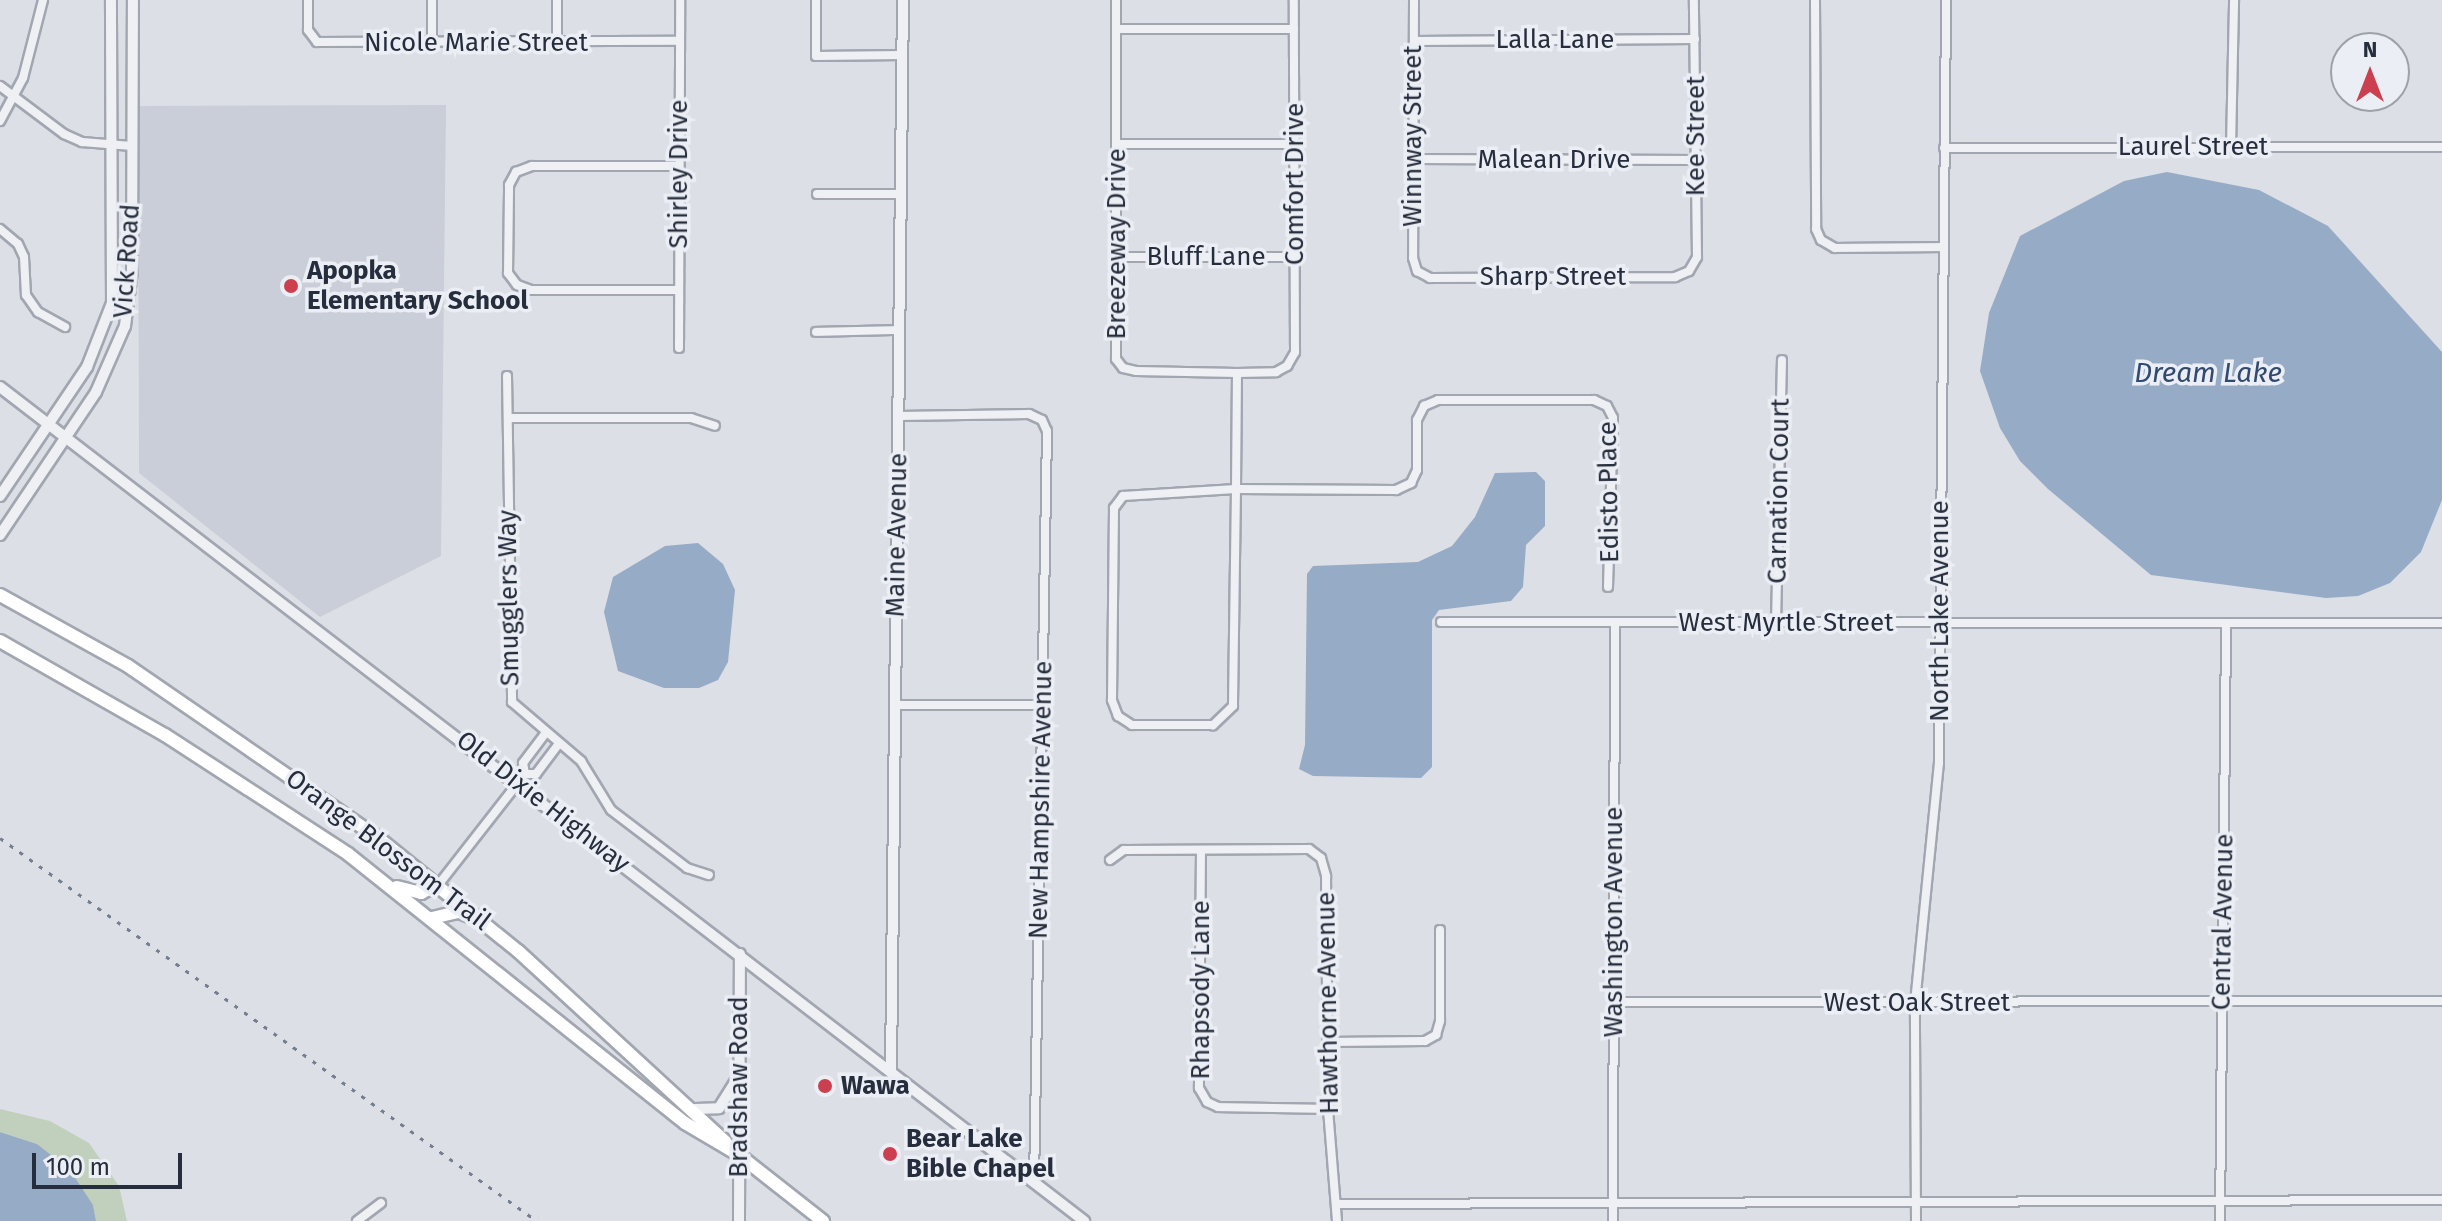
<!DOCTYPE html>
<style>
body{margin:0}
#map{position:relative;width:2442px;height:1221px;overflow:hidden;background:#dcdfe6;font-family:"Fira Sans",sans-serif}
div>[style]{position:absolute}
.built>*{inset:0;background:#caced8}
.green>*{inset:0;background:#c1d0bd}
.water>*{inset:0;background:#96abc6}
.roads{filter:drop-shadow(2px 0 #a2a6b0) drop-shadow(-2px 0 #a2a6b0) drop-shadow(0 2px #a2a6b0) drop-shadow(0 -2px #a2a6b0)}
.minor>*{height:8px;margin:-4px;padding:0 4px;transform-origin:4px;border-radius:4px;background:#eef0f4}
.tertiary>*{height:10px;margin:-5px;padding:0 5px;transform-origin:5px;border-radius:5px;background:#eef0f4}
.primary>*{height:12px;margin:-6px;padding:0 6px;transform-origin:6px;border-radius:6px;background:#fff}
.rail>*{height:3px;margin-top:-1.5px;transform-origin:0;background:repeating-linear-gradient(90deg,#757e8f 0 4px,transparent 0 12px)}
.dots>*{width:22px;height:22px;translate:-50% -50%;box-sizing:border-box;border:4px solid #ebeef4;border-radius:50%}
span{translate:-50% -50%;white-space:nowrap;text-align:center;line-height:1.15;-webkit-text-stroke:7px #ebeef4;paint-order:stroke}
.street-label{font-size:26px;color:#262d3c}
.poi-label{font-size:26px;color:#262d3c;font-weight:700}
.left{translate:0 -50%;text-align:left}
.water-label{font-size:28px;color:#314a6f;font-style:italic}
.north{position:absolute;left:2330px;top:32px;width:80px;height:80px;box-sizing:border-box;background:#ebeef4;border:2px solid #9ca1aa;border-radius:50%;rotate:0deg;font-size:22px;font-weight:700;line-height:32px;text-align:center;color:#262d3c}
.north::after{content:'';display:block;margin:auto;width:28px;height:36px;background:#cc3f4f;clip-path:polygon(50% 0,100% 100%,50% 72%,0 100%)}
.scale{position:absolute;left:32px;top:1153px;width:150px;height:36px;box-sizing:border-box;border:4px solid #262d3c;border-top:0;padding-left:10px;font-size:24px;line-height:28px;white-space:nowrap;color:#262d3c;-webkit-text-stroke:6px #ebeef4;paint-order:stroke}
</style>
<div id="map">
<div class="built">
<i style="clip-path:polygon(446px 105px,441px 556px,320px 617px,139px 473px,138px 106px)"></i>
</div>
<div class="green">
<i style="clip-path:polygon(0 1109px,50px 1121px,89px 1143px,119px 1186px,127px 1221px,96px 1221px,93px 1205px,37px 1144px,0 1132px)"></i>
</div>
<div class="water">
<i style="clip-path:polygon(2167px 172px,2259px 190px,2328px 226px,2442px 352px,2442px 500px,2421px 552px,2390px 583px,2358px 596px,2326px 598px,2151px 575px,2048px 489px,2020px 461px,2000px 428px,1980px 371px,1989px 313px,2020px 236px,2124px 181px)"></i>
<i style="clip-path:polygon(1536px 472px,1545px 481px,1545px 526px,1526px 545px,1523px 587px,1511px 601px,1439px 610px,1432px 620px,1432px 767px,1421px 778px,1313px 776px,1299px 769px,1305px 745px,1307px 574px,1313px 566px,1418px 562px,1452px 546px,1475px 517px,1495px 473px)"></i>
<i style="clip-path:polygon(698px 543px,723px 564px,735px 590px,728px 662px,718px 680px,699px 688px,664px 688px,618px 671px,604px 612px,613px 577px,665px 546px)"></i>
<i style="clip-path:polygon(0 1132px,37px 1144px,70px 1170px,93px 1205px,96px 1221px,0 1221px)"></i>
</div>
<div class="roads">
<div class="minor">
<i style="left:308px;top:0;width:30px;rotate:90deg"></i>
<i style="left:308px;top:30px;width:15px;rotate:53deg"></i>
<i style="left:317px;top:42px;width:363px;rotate:-0.2deg"></i>
<i style="left:557px;top:0;width:42px;rotate:90deg"></i>
<i style="left:816px;top:0;width:56px;rotate:90deg"></i>
<i style="left:816px;top:56px;width:87px;rotate:-0.7deg"></i>
<i style="left:1116px;top:0;width:359px;rotate:90deg"></i>
<i style="left:1116px;top:359px;width:11px;rotate:52deg"></i>
<i style="left:1123px;top:368px;width:13px;rotate:13deg"></i>
<i style="left:1136px;top:371px;width:101px;rotate:1.1deg"></i>
<i style="left:1237px;top:373px;width:39px;rotate:-1deg"></i>
<i style="left:1276px;top:372px;width:13px;rotate:-29deg"></i>
<i style="left:1287px;top:366px;width:16px;rotate:-60deg"></i>
<i style="left:1295px;top:352px;width:352px;rotate:-90.2deg"></i>
<i style="left:1414px;top:0;width:258px;rotate:90.2deg"></i>
<i style="left:1413px;top:258px;width:14px;rotate:73deg"></i>
<i style="left:1417px;top:271px;width:15px;rotate:28deg"></i>
<i style="left:1430px;top:278px;width:245px;rotate:-0.2deg"></i>
<i style="left:1675px;top:277px;width:15px;rotate:-23deg"></i>
<i style="left:1689px;top:271px;width:16px;rotate:-60deg"></i>
<i style="left:1697px;top:257px;width:257px;rotate:-90.7deg"></i>
<i style="left:1815px;top:0;width:229px;rotate:89.7deg"></i>
<i style="left:1816px;top:229px;width:12px;rotate:66deg"></i>
<i style="left:1821px;top:240px;width:16px;rotate:30deg"></i>
<i style="left:1835px;top:248px;width:108px;rotate:-0.5deg"></i>
<i style="left:1116px;top:29px;width:178px"></i>
<i style="left:1414px;top:41px;width:281px;rotate:-0.4deg"></i>
<i style="left:432px;top:43px;width:43px;rotate:-90deg"></i>
<i style="left:0;top:86px;width:80px;rotate:36.9deg"></i>
<i style="left:64px;top:134px;width:20px;rotate:24deg"></i>
<i style="left:82px;top:142px;width:50px;rotate:4.6deg"></i>
<i style="left:0;top:121px;width:49px;rotate:-61.9deg"></i>
<i style="left:23px;top:78px;width:81px;rotate:-75.6deg"></i>
<i style="left:1117px;top:144px;width:177px"></i>
<i style="left:2231px;top:147px;width:147px;rotate:-88.8deg"></i>
<i style="left:1944px;top:148px;width:498px;rotate:-0.1deg"></i>
<i style="left:1413px;top:159px;width:283px;rotate:0.2deg"></i>
<i style="left:817px;top:194px;width:84px"></i>
<i style="left:0;top:229px;width:23px;rotate:40deg"></i>
<i style="left:18px;top:244px;width:14px;rotate:65deg"></i>
<i style="left:24px;top:257px;width:38px;rotate:87deg"></i>
<i style="left:26px;top:295px;width:21px;rotate:55deg"></i>
<i style="left:38px;top:312px;width:31px;rotate:29deg"></i>
<i style="left:1117px;top:257px;width:178px"></i>
<i style="left:679px;top:290px;width:148px;rotate:180deg"></i>
<i style="left:531px;top:290px;width:15px;rotate:-160deg"></i>
<i style="left:517px;top:285px;width:15px;rotate:-127deg"></i>
<i style="left:508px;top:273px;width:88px;rotate:-89.3deg"></i>
<i style="left:509px;top:185px;width:15px;rotate:-62deg"></i>
<i style="left:516px;top:172px;width:17px;rotate:-21deg"></i>
<i style="left:532px;top:166px;width:147px"></i>
<i style="left:816px;top:332px;width:83px;rotate:-1.4deg"></i>
<i style="left:679px;top:348px;width:348px;rotate:-89.8deg"></i>
<i style="left:1237px;top:373px;width:116px;rotate:90.5deg"></i>
<i style="left:1236px;top:489px;width:217px;rotate:90.8deg"></i>
<i style="left:1233px;top:706px;width:28px;rotate:136deg"></i>
<i style="left:1213px;top:725px;width:81px;rotate:180deg"></i>
<i style="left:1132px;top:725px;width:17px;rotate:-147deg"></i>
<i style="left:1118px;top:716px;width:17px;rotate:-111deg"></i>
<i style="left:1112px;top:700px;width:192px;rotate:-89.4deg"></i>
<i style="left:1114px;top:508px;width:15px;rotate:-53deg"></i>
<i style="left:1123px;top:496px;width:113px;rotate:-3.5deg"></i>
<i style="left:1236px;top:489px;width:160px;rotate:0.4deg"></i>
<i style="left:1396px;top:490px;width:17px;rotate:-25deg"></i>
<i style="left:1411px;top:483px;width:14px;rotate:-65deg"></i>
<i style="left:1417px;top:470px;width:50px;rotate:-90deg"></i>
<i style="left:1417px;top:420px;width:16px;rotate:-63deg"></i>
<i style="left:1424px;top:406px;width:15px;rotate:-23deg"></i>
<i style="left:1438px;top:400px;width:156px"></i>
<i style="left:1594px;top:400px;width:14px;rotate:25deg"></i>
<i style="left:1607px;top:406px;width:13px;rotate:63deg"></i>
<i style="left:1613px;top:418px;width:169px;rotate:91.7deg"></i>
<i style="left:507px;top:376px;width:326px;rotate:89.1deg"></i>
<i style="left:512px;top:702px;width:91px;rotate:40.5deg"></i>
<i style="left:581px;top:761px;width:57px;rotate:58.5deg"></i>
<i style="left:611px;top:810px;width:96px;rotate:37.3deg"></i>
<i style="left:687px;top:868px;width:23px;rotate:18deg"></i>
<i style="left:898px;top:416px;width:131px;rotate:-0.9deg"></i>
<i style="left:1029px;top:414px;width:14px;rotate:25deg"></i>
<i style="left:1042px;top:420px;width:12px;rotate:66deg"></i>
<i style="left:1047px;top:431px;width:751px;rotate:90.99deg"></i>
<i style="left:508px;top:418px;width:183px"></i>
<i style="left:691px;top:418px;width:25px;rotate:18deg"></i>
<i style="left:1441px;top:622px;width:1001px;rotate:0.06deg"></i>
<i style="left:1776px;top:623px;width:263px;rotate:-88.7deg"></i>
<i style="left:895px;top:705px;width:147px"></i>
<i style="left:525px;top:774px;width:11px"></i>
<i style="left:536px;top:774px;width:38px;rotate:-53deg"></i>
<i style="left:525px;top:774px;width:11px;rotate:-100deg"></i>
<i style="left:523px;top:763px;width:38px;rotate:-53deg"></i>
<i style="left:1201px;top:850px;width:238px;rotate:90.5deg"></i>
<i style="left:1199px;top:1088px;width:16px;rotate:60deg"></i>
<i style="left:1207px;top:1102px;width:12px;rotate:24deg"></i>
<i style="left:1218px;top:1107px;width:110px;rotate:1deg"></i>
<i style="left:1110px;top:860px;width:17px;rotate:-36deg"></i>
<i style="left:1124px;top:850px;width:185px;rotate:-0.3deg"></i>
<i style="left:1309px;top:849px;width:15px;rotate:37deg"></i>
<i style="left:1321px;top:858px;width:19px;rotate:74deg"></i>
<i style="left:1326px;top:876px;width:233px;rotate:89.5deg"></i>
<i style="left:1328px;top:1109px;width:112px;rotate:85.4deg"></i>
<i style="left:439px;top:884px;width:140px;rotate:-52deg"></i>
<i style="left:1613px;top:1002px;width:829px;rotate:-0.07deg"></i>
<i style="left:1328px;top:1042px;width:97px;rotate:-0.6deg"></i>
<i style="left:1425px;top:1041px;width:13px;rotate:-29deg"></i>
<i style="left:1436px;top:1035px;width:15px;rotate:-74deg"></i>
<i style="left:1440px;top:1021px;width:91px;rotate:-90deg"></i>
<i style="left:1337px;top:1204px;width:1105px;rotate:-0.21deg"></i>
<i style="left:357px;top:1221px;width:30px;rotate:-37deg"></i>
<i style="left:1613px;top:1221px;width:597px;rotate:-89.81deg"></i>
<i style="left:1916px;top:1221px;width:218px;rotate:-90.3deg"></i>
<i style="left:1915px;top:1003px;width:241px;rotate:-84.3deg"></i>
<i style="left:1939px;top:763px;width:763px;rotate:-89.47deg"></i>
<i style="left:2220px;top:1221px;width:597px;rotate:-89.42deg"></i>
</div>
<div class="tertiary">
<i style="left:0;top:387px;width:1368px;rotate:37.57deg"></i>
<i style="left:0;top:496px;width:156px;rotate:-56deg"></i>
<i style="left:87px;top:367px;width:69px;rotate:-68.7deg"></i>
<i style="left:112px;top:303px;width:303px;rotate:-90.2deg"></i>
<i style="left:0;top:535px;width:172px;rotate:-56.1deg"></i>
<i style="left:96px;top:392px;width:72px;rotate:-66.3deg"></i>
<i style="left:125px;top:326px;width:55px;rotate:-82.7deg"></i>
<i style="left:132px;top:271px;width:271px;rotate:-89.8deg"></i>
<i style="left:891px;top:1071px;width:1071px;rotate:-89.36deg"></i>
<i style="left:695px;top:1109px;width:24px;rotate:-2deg"></i>
<i style="left:719px;top:1108px;width:32px;rotate:-58deg"></i>
<i style="left:739px;top:1221px;width:267px;rotate:-89.8deg"></i>
</div>
<div class="primary">
<i style="left:0;top:595px;width:146px;rotate:29deg"></i>
<i style="left:128px;top:666px;width:302px;rotate:34.5deg"></i>
<i style="left:377px;top:837px;width:181px;rotate:39deg"></i>
<i style="left:518px;top:951px;width:282px;rotate:42.6deg"></i>
<i style="left:0;top:641px;width:190px;rotate:29.7deg"></i>
<i style="left:165px;top:735px;width:218px;rotate:33deg"></i>
<i style="left:348px;top:854px;width:431px;rotate:38.6deg"></i>
<i style="left:685px;top:1123px;width:63px;rotate:30.7deg"></i>
<i style="left:739px;top:1155px;width:107px;rotate:38.2deg"></i>
<i style="left:397px;top:887px;width:25px;rotate:14deg"></i>
<i style="left:421px;top:893px;width:20px;rotate:-27deg"></i>
<i style="left:432px;top:918px;width:28px;rotate:-13deg"></i>
<i style="left:459px;top:912px;width:17px;rotate:21deg"></i>
</div>
</div>
<div class="rail">
<i style="left:0;top:838px;width:660px;rotate:35.5deg"></i>
</div>
<div class="dots">
<i style="left:291px;top:286px;background:#cc3f4f"></i>
<i style="left:825px;top:1086px;background:#cc3f4f"></i>
<i style="left:890px;top:1154px;background:#cc3f4f"></i>
</div>
<div class="street-label">
<span style="left:1555px;top:40px">Lalla Lane</span>
<span style="left:476px;top:43px">Nicole Marie Street</span>
<span style="left:1413px;top:136px;rotate:-90deg">Winnway Street</span>
<span style="left:1696px;top:136px;rotate:-90deg">Kee Street</span>
<span style="left:2193px;top:147px">Laurel Street</span>
<span style="left:1554px;top:160px">Malean Drive</span>
<span style="left:679px;top:174px;rotate:-90deg">Shirley Drive</span>
<span style="left:1295px;top:184px;rotate:-90deg">Comfort Drive</span>
<span style="left:1117px;top:244px;rotate:-90deg">Breezeway Drive</span>
<span style="left:1206px;top:257px">Bluff Lane</span>
<span style="left:127px;top:261px;rotate:-86deg">Vick Road</span>
<span style="left:1553px;top:277px">Sharp Street</span>
<span style="left:1779px;top:491px;rotate:-89deg">Carnation Court</span>
<span style="left:1609px;top:492px;rotate:-91deg">Edisto Place</span>
<span style="left:897px;top:535px;rotate:-89deg">Maine Avenue</span>
<span style="left:509px;top:598px;rotate:-91deg">Smugglers Way</span>
<span style="left:1940px;top:611px;rotate:-90deg">North Lake Avenue</span>
<span style="left:1786px;top:623px">West Myrtle Street</span>
<span style="left:1041px;top:800px;rotate:-89deg">New Hampshire Avenue</span>
<span style="left:543px;top:802px;rotate:38deg">Old Dixie Highway</span>
<span style="left:388px;top:850px;rotate:37deg">Orange Blossom Trail</span>
<span style="left:1614px;top:922px;rotate:-90deg">Washington Avenue</span>
<span style="left:2223px;top:922px;rotate:-89deg">Central Avenue</span>
<span style="left:1201px;top:990px;rotate:-90deg">Rhapsody Lane</span>
<span style="left:1328px;top:1003px;rotate:-91deg">Hawthorne Avenue</span>
<span style="left:1917px;top:1003px">West Oak Street</span>
<span style="left:739px;top:1087px;rotate:-90deg">Bradshaw Road</span>
</div>
<div class="poi-label">
<span class="left" style="left:307px;top:286px">Apopka<br>Elementary School</span>
<span class="left" style="left:841px;top:1086px">Wawa</span>
<span class="left" style="left:906px;top:1154px">Bear Lake<br>Bible Chapel</span>
</div>
<div class="water-label">
<span style="left:2208px;top:373px">Dream Lake</span>
</div>
<div class="north">N</div>
<div class="scale">100 m</div>
</div>
